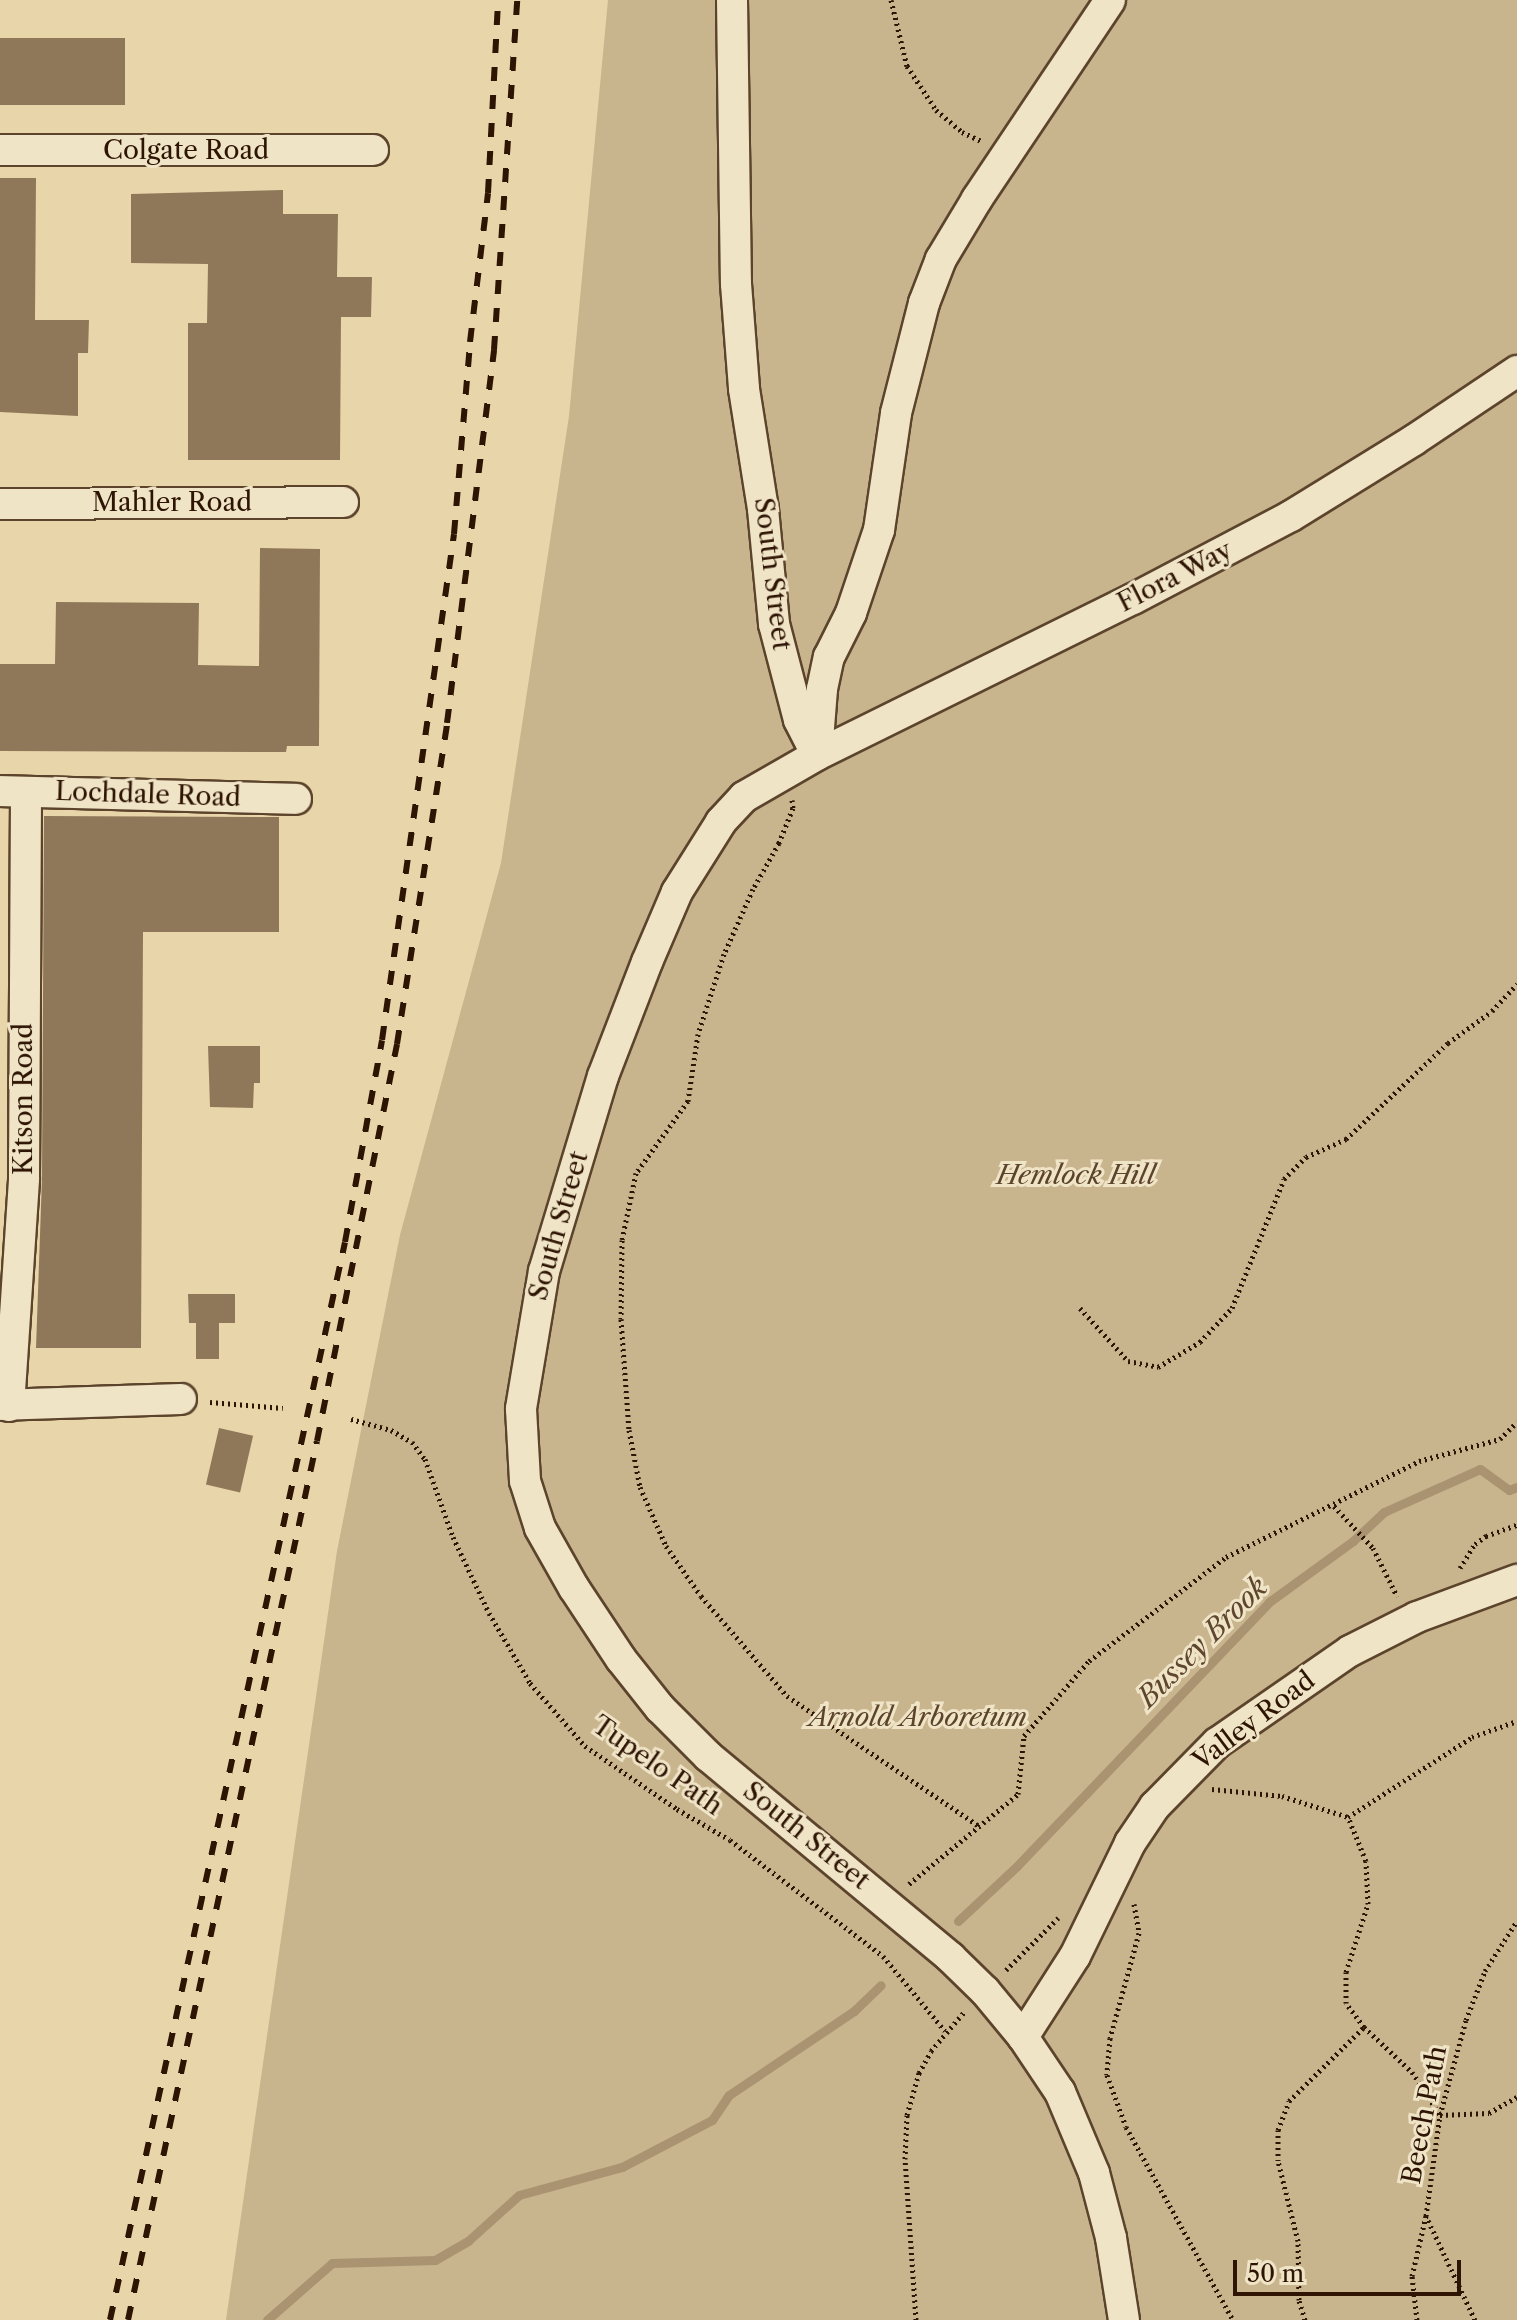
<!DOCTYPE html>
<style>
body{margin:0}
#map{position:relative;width:1517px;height:2320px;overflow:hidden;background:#e8d5a9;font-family:"Libre Caslon Text",serif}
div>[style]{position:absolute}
.green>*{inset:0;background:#c8b48d}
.stream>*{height:9px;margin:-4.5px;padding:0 4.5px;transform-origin:4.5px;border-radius:4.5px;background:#a99371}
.building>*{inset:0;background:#8f7859;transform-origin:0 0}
.path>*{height:5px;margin-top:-2.5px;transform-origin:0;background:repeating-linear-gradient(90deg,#2e1403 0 2px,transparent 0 6px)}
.roads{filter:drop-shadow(2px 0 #5c442c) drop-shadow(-2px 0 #5c442c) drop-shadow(0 2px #5c442c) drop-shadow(0 -2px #5c442c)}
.minor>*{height:30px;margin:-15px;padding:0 15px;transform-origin:15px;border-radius:15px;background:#f0e4c7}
.rail>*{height:6px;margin-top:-3px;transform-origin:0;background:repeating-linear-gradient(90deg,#2e1403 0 14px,transparent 0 28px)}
span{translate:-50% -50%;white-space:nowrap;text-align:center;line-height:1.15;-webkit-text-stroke:6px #f0e4c7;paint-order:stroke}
.street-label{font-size:26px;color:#2e1403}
.park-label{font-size:26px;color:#5c442c;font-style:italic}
.water-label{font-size:28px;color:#5f472f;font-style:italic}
.scale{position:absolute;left:1233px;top:2260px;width:228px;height:36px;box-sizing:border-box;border:4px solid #2e1403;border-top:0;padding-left:10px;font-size:24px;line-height:28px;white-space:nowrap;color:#2e1403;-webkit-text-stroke:6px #f0e4c7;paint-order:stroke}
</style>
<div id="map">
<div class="green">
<i style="clip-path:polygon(608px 0,1517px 0,1517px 2320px,226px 2320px,337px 1551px,400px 1235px,501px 863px,569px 416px)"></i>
</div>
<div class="stream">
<i style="left:958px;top:1921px;width:81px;rotate:-43deg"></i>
<i style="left:1017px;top:1866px;width:365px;rotate:-46.3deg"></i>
<i style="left:1269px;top:1602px;width:104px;rotate:-36deg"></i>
<i style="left:1353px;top:1541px;width:42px;rotate:-43.1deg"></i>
<i style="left:1384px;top:1512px;width:105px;rotate:-24.1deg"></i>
<i style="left:1480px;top:1469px;width:36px;rotate:36deg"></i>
<i style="left:1509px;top:1490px;width:9px;rotate:-21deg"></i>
<i style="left:267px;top:2320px;width:86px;rotate:-41.2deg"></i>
<i style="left:332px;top:2263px;width:103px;rotate:-1.7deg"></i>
<i style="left:435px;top:2260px;width:39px;rotate:-30deg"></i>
<i style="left:469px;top:2240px;width:67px;rotate:-42deg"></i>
<i style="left:519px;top:2195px;width:107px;rotate:-15.2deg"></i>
<i style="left:622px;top:2167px;width:102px;rotate:-27.6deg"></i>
<i style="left:712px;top:2120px;width:30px;rotate:-56deg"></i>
<i style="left:729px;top:2095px;width:151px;rotate:-33.9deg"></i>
<i style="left:854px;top:2011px;width:37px;rotate:-44deg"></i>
</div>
<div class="building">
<i style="left:0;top:38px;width:125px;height:67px"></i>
<i style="clip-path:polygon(0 178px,36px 178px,35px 320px,89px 320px,88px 353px,78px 353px,78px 416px,0 412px)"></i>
<i style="clip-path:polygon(283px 190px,283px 214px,338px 214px,337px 277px,372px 277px,371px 317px,341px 317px,340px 460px,188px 460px,188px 323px,207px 323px,208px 264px,131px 263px,131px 194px)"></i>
<i style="clip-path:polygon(260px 548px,320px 549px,319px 746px,287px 746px,286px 752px,0 751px,0 664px,55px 664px,56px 602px,199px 603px,198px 665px,259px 666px)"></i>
<i style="clip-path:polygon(44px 816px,279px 817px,279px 932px,143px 932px,141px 1348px,36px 1348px,42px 1178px)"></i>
<i style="clip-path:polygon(208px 1046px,260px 1046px,260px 1083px,254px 1083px,253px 1108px,210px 1107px)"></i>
<i style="clip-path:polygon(188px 1294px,235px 1294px,235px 1323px,219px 1323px,219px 1359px,196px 1359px,196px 1323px,189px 1323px)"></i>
<i style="left:219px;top:1428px;width:35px;height:58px;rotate:13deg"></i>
</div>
<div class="path">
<i style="left:891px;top:0;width:68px;rotate:76.4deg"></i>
<i style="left:907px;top:66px;width:53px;rotate:56.6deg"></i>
<i style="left:936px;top:110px;width:34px;rotate:40deg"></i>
<i style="left:962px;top:132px;width:21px;rotate:25deg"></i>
<i style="left:792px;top:800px;width:8px;rotate:83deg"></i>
<i style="left:793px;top:808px;width:38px;rotate:112deg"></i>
<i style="left:779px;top:843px;width:53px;rotate:119.5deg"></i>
<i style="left:753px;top:889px;width:71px;rotate:114deg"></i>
<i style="left:724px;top:954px;width:84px;rotate:108deg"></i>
<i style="left:698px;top:1034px;width:68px;rotate:98.5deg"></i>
<i style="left:688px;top:1101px;width:89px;rotate:125.8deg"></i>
<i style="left:636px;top:1173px;width:68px;rotate:101.8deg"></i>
<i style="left:622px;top:1240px;width:79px;rotate:90.7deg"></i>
<i style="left:621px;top:1319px;width:111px;rotate:85.9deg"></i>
<i style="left:629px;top:1430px;width:58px;rotate:79.1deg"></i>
<i style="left:640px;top:1487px;width:64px;rotate:66.2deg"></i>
<i style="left:666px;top:1546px;width:61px;rotate:55deg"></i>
<i style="left:701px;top:1596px;width:132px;rotate:49.3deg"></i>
<i style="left:787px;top:1696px;width:232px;rotate:34.1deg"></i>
<i style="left:1080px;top:1308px;width:72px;rotate:47.8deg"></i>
<i style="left:1128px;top:1361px;width:31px;rotate:11deg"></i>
<i style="left:1158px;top:1367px;width:49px;rotate:-30.8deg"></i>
<i style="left:1200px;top:1342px;width:47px;rotate:-46.7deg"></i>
<i style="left:1232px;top:1308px;width:139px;rotate:-68deg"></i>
<i style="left:1284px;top:1179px;width:31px;rotate:-45deg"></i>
<i style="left:1306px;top:1157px;width:44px;rotate:-24.2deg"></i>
<i style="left:1346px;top:1139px;width:140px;rotate:-43.3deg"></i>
<i style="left:1448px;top:1043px;width:54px;rotate:-36deg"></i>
<i style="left:1492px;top:1011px;width:37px;rotate:-47deg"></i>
<i style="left:210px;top:1402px;width:73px;rotate:4.7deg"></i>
<i style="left:351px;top:1419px;width:41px;rotate:15.4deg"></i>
<i style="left:391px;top:1430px;width:24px;rotate:30deg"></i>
<i style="left:412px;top:1442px;width:21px;rotate:53deg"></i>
<i style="left:425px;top:1459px;width:83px;rotate:70.3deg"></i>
<i style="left:453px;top:1537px;width:84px;rotate:64.7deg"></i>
<i style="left:489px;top:1613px;width:81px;rotate:59.6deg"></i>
<i style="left:530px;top:1683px;width:84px;rotate:48.9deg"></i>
<i style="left:585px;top:1746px;width:112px;rotate:34.4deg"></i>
<i style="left:677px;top:1809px;width:61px;rotate:30.3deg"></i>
<i style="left:730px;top:1840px;width:192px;rotate:37.2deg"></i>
<i style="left:883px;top:1956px;width:97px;rotate:50.4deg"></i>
<i style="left:1334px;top:1506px;width:57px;rotate:47.1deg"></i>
<i style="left:1373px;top:1548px;width:54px;rotate:63.4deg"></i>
<i style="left:1460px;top:1568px;width:28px;rotate:-58deg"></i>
<i style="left:1475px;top:1544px;width:14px;rotate:-36deg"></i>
<i style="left:1486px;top:1536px;width:33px;rotate:-20deg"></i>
<i style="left:1212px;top:1789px;width:70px;rotate:5.7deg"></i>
<i style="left:1282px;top:1796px;width:69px;rotate:17.7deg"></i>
<i style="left:1348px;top:1817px;width:148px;rotate:-32.8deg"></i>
<i style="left:1472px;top:1737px;width:48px;rotate:-19.6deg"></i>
<i style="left:909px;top:1884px;width:141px;rotate:-39.5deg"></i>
<i style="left:1018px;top:1794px;width:58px;rotate:-84.1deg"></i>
<i style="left:1024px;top:1736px;width:99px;rotate:-49.1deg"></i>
<i style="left:1089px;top:1661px;width:172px;rotate:-37.2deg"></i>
<i style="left:1226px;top:1557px;width:216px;rotate:-26.4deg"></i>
<i style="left:1419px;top:1461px;width:84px;rotate:-15.2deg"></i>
<i style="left:1500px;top:1439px;width:24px;rotate:-45deg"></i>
<i style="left:1134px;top:1904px;width:29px;rotate:80deg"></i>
<i style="left:1139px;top:1933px;width:109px;rotate:105.4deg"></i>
<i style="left:1110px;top:2038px;width:37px;rotate:95deg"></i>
<i style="left:1107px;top:2075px;width:55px;rotate:69.9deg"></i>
<i style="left:1126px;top:2127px;width:221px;rotate:61deg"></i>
<i style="left:1006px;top:1970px;width:74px;rotate:-45deg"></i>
<i style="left:1364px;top:2027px;width:66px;rotate:43.2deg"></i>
<i style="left:1412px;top:2072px;width:51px;rotate:56.9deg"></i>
<i style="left:1440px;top:2115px;width:49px;rotate:-2.3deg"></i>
<i style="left:1489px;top:2113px;width:32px;rotate:-30deg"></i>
<i style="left:916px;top:2320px;width:161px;rotate:-93.9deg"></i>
<i style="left:905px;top:2159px;width:44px;rotate:-87.4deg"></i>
<i style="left:907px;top:2115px;width:44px;rotate:-74.1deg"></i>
<i style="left:919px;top:2073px;width:25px;rotate:-61deg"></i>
<i style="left:931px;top:2051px;width:52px;rotate:-49.6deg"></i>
<i style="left:1305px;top:2320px;width:21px;rotate:-107deg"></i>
<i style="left:1299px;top:2300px;width:59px;rotate:-91deg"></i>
<i style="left:1298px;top:2241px;width:82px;rotate:-104deg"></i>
<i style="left:1278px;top:2161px;width:31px;rotate:-90deg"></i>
<i style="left:1278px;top:2130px;width:31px;rotate:-69deg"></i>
<i style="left:1289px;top:2101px;width:105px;rotate:-44.6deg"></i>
<i style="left:1364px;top:2027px;width:30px;rotate:-127deg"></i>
<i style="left:1346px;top:2003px;width:31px;rotate:-90deg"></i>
<i style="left:1346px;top:1972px;width:71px;rotate:-72.1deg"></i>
<i style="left:1368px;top:1904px;width:43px;rotate:-92.7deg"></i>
<i style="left:1366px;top:1861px;width:48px;rotate:-112.2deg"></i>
<i style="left:1417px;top:2320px;width:44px;rotate:-96.5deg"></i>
<i style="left:1412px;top:2276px;width:62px;rotate:-76.9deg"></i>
<i style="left:1475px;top:2320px;width:115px;rotate:-115.2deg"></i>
<i style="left:1426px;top:2216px;width:102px;rotate:-82.1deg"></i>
<i style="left:1440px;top:2115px;width:98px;rotate:-74.7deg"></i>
<i style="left:1466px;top:2020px;width:53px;rotate:-68.8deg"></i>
<i style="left:1485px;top:1971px;width:59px;rotate:-57.4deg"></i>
</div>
<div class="roads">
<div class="minor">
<i style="left:732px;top:0;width:284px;rotate:89.2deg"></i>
<i style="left:736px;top:284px;width:105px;rotate:85.6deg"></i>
<i style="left:744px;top:389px;width:121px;rotate:81deg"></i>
<i style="left:763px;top:509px;width:116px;rotate:84.5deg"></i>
<i style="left:774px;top:624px;width:99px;rotate:75.4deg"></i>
<i style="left:799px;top:720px;width:39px;rotate:63deg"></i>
<i style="left:817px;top:755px;width:84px;rotate:150.1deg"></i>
<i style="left:744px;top:797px;width:34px;rotate:133deg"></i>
<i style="left:721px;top:822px;width:83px;rotate:122.2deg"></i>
<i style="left:677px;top:892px;width:76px;rotate:113.2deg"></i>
<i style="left:647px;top:962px;width:122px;rotate:111.1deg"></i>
<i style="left:603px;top:1076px;width:204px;rotate:106.8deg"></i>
<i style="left:544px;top:1271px;width:140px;rotate:99.5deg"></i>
<i style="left:521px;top:1409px;width:72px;rotate:86.8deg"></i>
<i style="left:525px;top:1481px;width:49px;rotate:72.3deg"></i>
<i style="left:540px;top:1528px;width:69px;rotate:60.5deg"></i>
<i style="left:574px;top:1588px;width:85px;rotate:56.5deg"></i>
<i style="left:621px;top:1659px;width:63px;rotate:51.5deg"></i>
<i style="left:660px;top:1708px;width:68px;rotate:45deg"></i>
<i style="left:708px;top:1756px;width:315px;rotate:39.7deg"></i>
<i style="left:950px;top:1957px;width:49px;rotate:44.2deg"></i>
<i style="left:985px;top:1991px;width:60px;rotate:50.4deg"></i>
<i style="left:1023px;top:2037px;width:66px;rotate:56.1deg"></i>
<i style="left:1060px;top:2092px;width:88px;rotate:67.2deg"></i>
<i style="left:1094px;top:2173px;width:67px;rotate:75.3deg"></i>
<i style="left:1111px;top:2238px;width:83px;rotate:81deg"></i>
<i style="left:0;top:150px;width:373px"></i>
<i style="left:0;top:504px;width:343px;rotate:-0.3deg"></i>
<i style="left:817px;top:753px;width:64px;rotate:-85.5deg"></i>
<i style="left:822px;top:689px;width:33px;rotate:-78deg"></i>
<i style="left:829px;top:657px;width:49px;rotate:-63.4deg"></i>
<i style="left:851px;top:613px;width:88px;rotate:-71.4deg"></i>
<i style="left:879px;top:530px;width:118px;rotate:-81.7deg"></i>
<i style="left:896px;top:413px;width:114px;rotate:-75.7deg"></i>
<i style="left:924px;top:303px;width:47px;rotate:-68.9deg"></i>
<i style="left:941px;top:259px;width:70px;rotate:-59deg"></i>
<i style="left:977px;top:199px;width:239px;rotate:-56.2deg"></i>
<i style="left:817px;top:755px;width:352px;rotate:-26.3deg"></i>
<i style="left:1133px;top:599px;width:178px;rotate:-27.7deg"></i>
<i style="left:1291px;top:516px;width:145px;rotate:-31.7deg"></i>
<i style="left:1414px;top:440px;width:124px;rotate:-33.8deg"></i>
<i style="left:0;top:791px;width:296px;rotate:1.5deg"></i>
<i style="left:0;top:1405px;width:181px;rotate:-1.9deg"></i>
<i style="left:9px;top:1406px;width:228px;rotate:-86.2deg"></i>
<i style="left:24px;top:1178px;width:386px;rotate:-89.7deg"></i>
<i style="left:1023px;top:2037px;width:96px;rotate:-57.3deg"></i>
<i style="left:1075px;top:1956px;width:126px;rotate:-64deg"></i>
<i style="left:1130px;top:1843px;width:45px;rotate:-56deg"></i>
<i style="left:1155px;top:1806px;width:88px;rotate:-45.5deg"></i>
<i style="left:1217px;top:1743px;width:162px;rotate:-34.7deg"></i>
<i style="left:1350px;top:1651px;width:75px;rotate:-26.9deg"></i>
<i style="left:1417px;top:1617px;width:107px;rotate:-20.3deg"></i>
</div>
</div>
<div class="rail">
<i style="left:110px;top:2320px;width:1103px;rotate:-77.7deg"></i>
<i style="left:345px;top:1242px;width:205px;rotate:-79.6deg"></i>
<i style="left:382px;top:1040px;width:511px;rotate:-81.9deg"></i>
<i style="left:454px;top:534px;width:193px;rotate:-85.2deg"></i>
<i style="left:470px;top:342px;width:150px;rotate:-83.1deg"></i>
<i style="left:488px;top:193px;width:193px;rotate:-87deg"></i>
<i style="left:128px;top:2320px;width:899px;rotate:-77.87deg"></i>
<i style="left:317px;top:1441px;width:405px;rotate:-78.6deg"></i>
<i style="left:397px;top:1044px;width:325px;rotate:-81.1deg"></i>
<i style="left:447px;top:723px;width:376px;rotate:-82.8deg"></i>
<i style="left:494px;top:350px;width:351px;rotate:-86.2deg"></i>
</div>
<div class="street-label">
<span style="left:186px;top:151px">Colgate Road</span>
<span style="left:172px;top:503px">Mahler Road</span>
<span style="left:772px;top:574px;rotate:83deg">South Street</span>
<span style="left:1175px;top:577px;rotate:-27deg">Flora Way</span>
<span style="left:148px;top:795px;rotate:2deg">Lochdale Road</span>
<span style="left:24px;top:1099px;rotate:-90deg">Kitson Road</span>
<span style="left:559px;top:1226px;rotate:-74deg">South Street</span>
<span style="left:1254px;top:1721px;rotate:-37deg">Valley Road</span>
<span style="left:657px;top:1766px;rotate:35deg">Tupelo Path</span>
<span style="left:806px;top:1836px;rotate:39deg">South Street</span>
<span style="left:1425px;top:2115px;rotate:-79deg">Beech Path</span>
</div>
<div class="park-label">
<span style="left:1076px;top:1176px">Hemlock Hill</span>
<span style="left:918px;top:1718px">Arnold Arboretum</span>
</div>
<div class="water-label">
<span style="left:1202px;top:1642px;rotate:-45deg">Bussey Brook</span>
</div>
<div class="scale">50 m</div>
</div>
